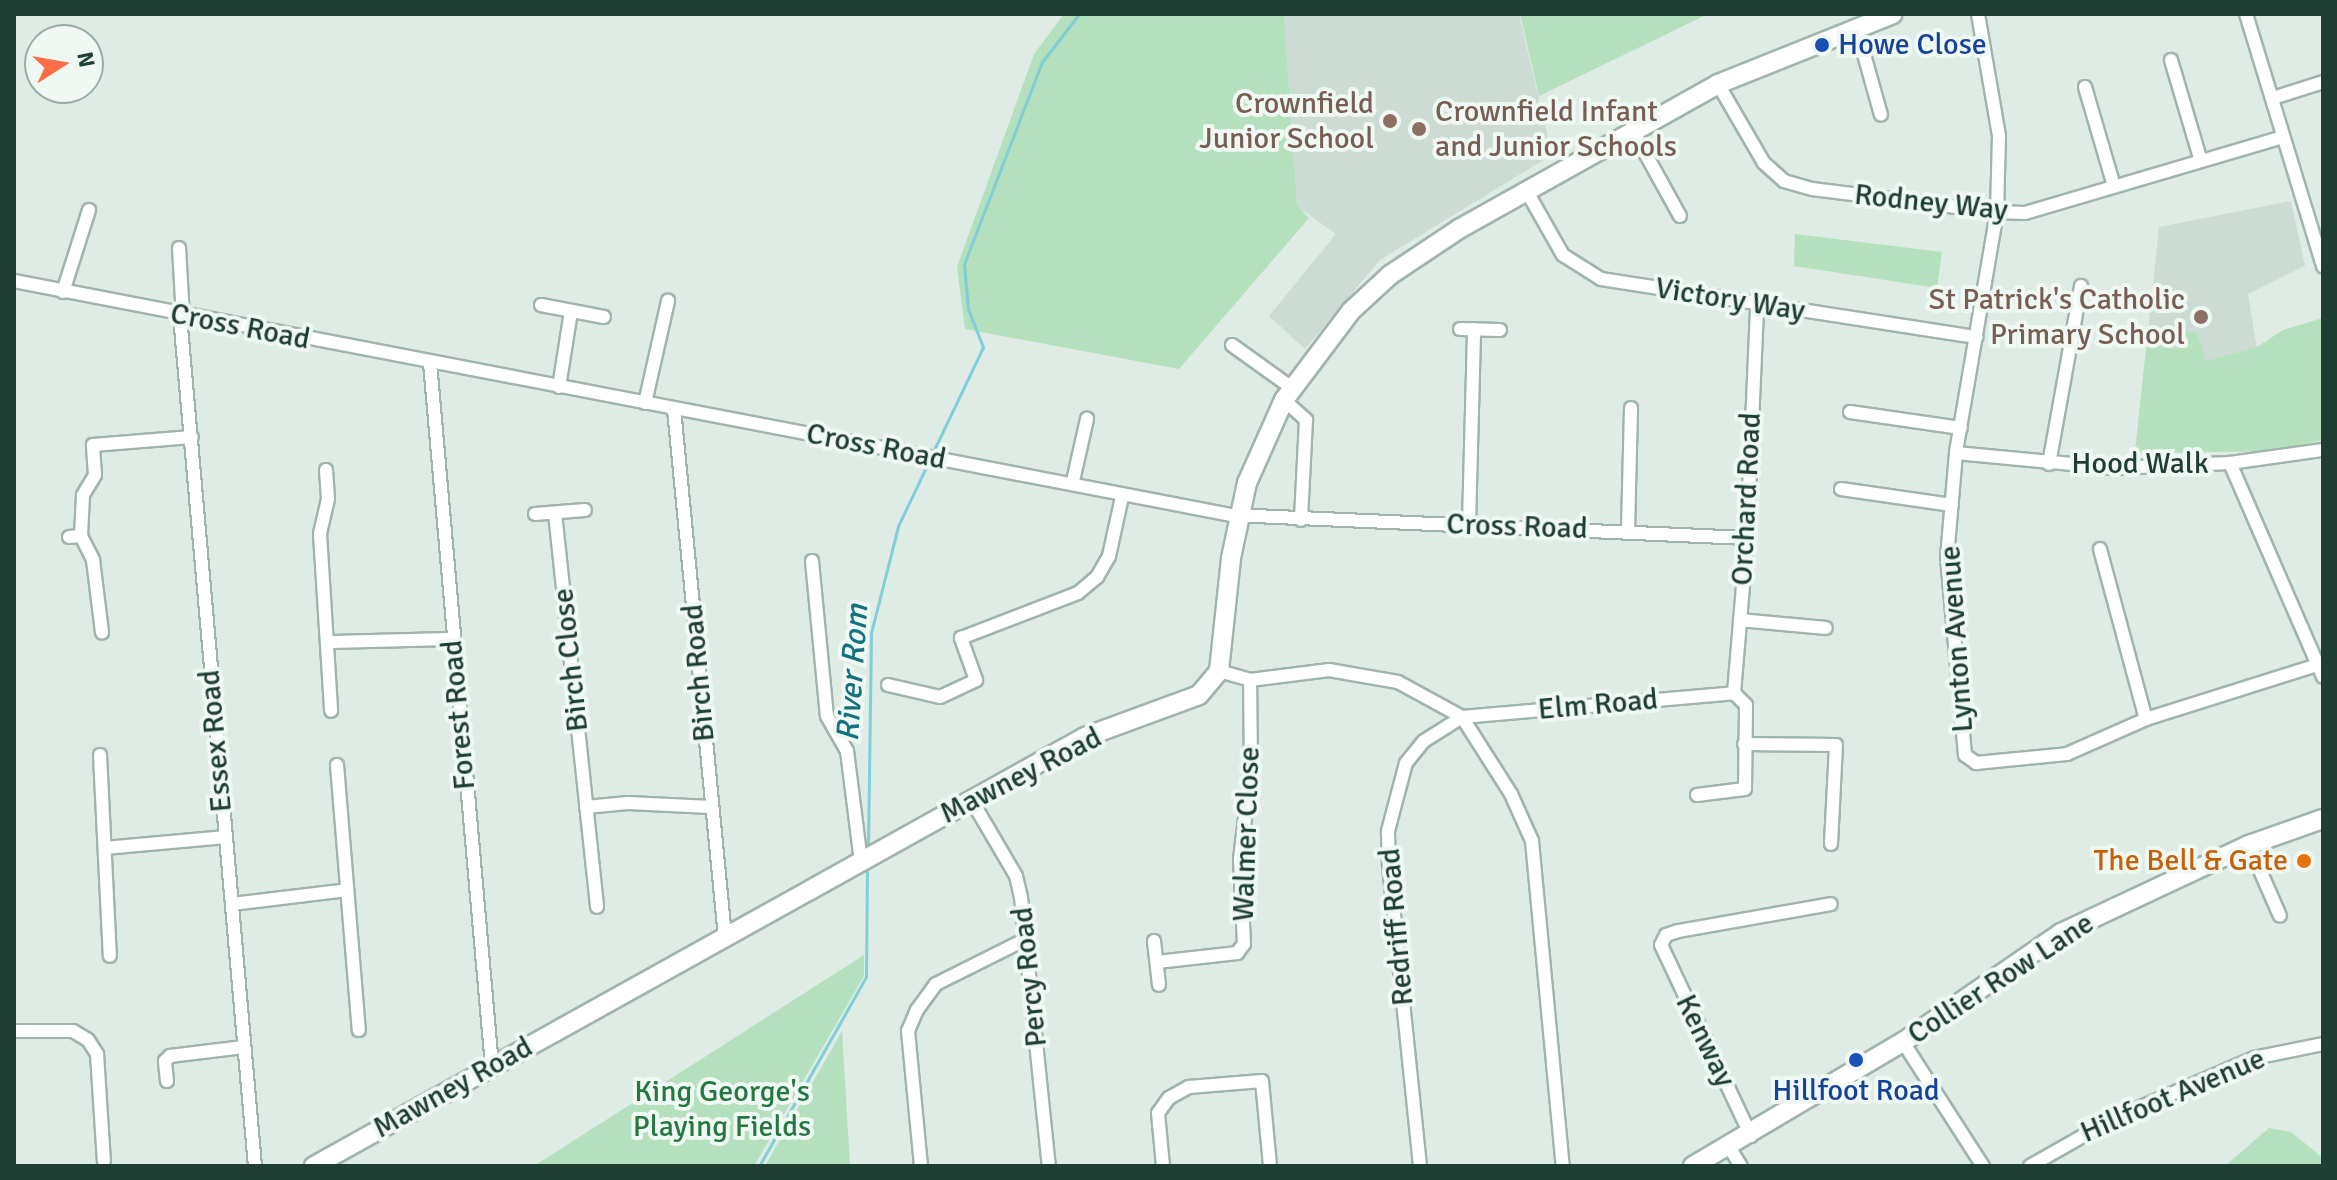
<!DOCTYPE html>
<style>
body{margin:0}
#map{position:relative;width:2337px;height:1180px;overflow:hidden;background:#deece5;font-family:Signika,sans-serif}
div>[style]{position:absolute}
.built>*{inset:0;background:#ccdcd4}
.green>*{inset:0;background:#b4e0be}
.stream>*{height:3px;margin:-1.5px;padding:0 1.5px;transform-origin:1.5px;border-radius:1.5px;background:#7fced8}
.roads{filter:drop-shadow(2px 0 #a1b4ac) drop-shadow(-2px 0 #a1b4ac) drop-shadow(0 2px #a1b4ac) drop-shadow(0 -2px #a1b4ac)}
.street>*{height:12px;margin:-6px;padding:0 6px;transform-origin:6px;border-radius:6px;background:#fff}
.secondary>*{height:18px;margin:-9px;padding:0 9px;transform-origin:9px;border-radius:9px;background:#fff}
.dots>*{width:22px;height:22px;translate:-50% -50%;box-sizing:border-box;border:4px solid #eff8f3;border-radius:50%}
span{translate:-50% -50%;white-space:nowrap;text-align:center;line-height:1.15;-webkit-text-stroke:8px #eff8f3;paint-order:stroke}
.transit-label{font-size:30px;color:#164399}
.left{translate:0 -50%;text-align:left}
.education-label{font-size:30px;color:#785e54}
.right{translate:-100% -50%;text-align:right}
.street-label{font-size:30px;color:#1e3d33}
.food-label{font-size:30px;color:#c56008}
.park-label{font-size:30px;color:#247840}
.water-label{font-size:32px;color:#12727f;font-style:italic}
.frame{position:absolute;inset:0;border:16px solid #1e3d33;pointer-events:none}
.north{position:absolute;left:24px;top:24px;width:80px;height:80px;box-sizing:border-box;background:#eff8f3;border:2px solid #9bada6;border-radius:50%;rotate:79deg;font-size:22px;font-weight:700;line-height:32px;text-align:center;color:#1e3d33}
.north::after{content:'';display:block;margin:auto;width:28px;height:36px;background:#ff6d49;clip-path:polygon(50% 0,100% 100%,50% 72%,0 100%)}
</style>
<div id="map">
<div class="built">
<i style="clip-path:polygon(1284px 14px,1519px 14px,1552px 155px,1380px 260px,1305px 349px,1269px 316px,1336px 234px,1297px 206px)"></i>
<i style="clip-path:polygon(2291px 201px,2305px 266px,2248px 294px,2274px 451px,2135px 453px,2159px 227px)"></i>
</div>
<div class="green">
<i style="clip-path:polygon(1064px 14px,1284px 14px,1297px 205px,1309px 218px,1179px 369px,965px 329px,957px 267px,1034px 54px)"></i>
<i style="clip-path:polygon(1520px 14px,1708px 14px,1539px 96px)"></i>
<i style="clip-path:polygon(1795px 234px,1942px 252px,1937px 288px,1794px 266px)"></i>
<i style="clip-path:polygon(2323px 318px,2323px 440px,2274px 451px,2135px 453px,2147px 340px,2177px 349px,2181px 330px,2197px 333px,2206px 361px,2257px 347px,2283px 330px)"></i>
<i style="clip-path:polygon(864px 955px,864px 976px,754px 1166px,534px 1166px)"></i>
<i style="clip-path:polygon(842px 1031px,850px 1166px,765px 1166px)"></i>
<i style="clip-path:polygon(2269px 1128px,2291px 1132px,2323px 1158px,2323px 1166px,2225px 1166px)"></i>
</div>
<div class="stream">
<i style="left:933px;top:452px;width:116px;rotate:-64.5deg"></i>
<i style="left:983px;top:347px;width:41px;rotate:-111.5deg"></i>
<i style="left:968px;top:309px;width:45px;rotate:-95.1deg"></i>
<i style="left:964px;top:264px;width:217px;rotate:-68.9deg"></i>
<i style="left:1042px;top:62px;width:61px;rotate:-52.4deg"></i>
<i style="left:868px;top:848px;width:215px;rotate:-89.2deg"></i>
<i style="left:871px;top:633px;width:110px;rotate:-75.8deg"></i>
<i style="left:898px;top:526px;width:74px;rotate:-64.5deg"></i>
<i style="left:759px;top:1166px;width:217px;rotate:-60.5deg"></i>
<i style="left:866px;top:977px;width:109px;rotate:-89.5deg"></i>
</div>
<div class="roads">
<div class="street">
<i style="left:1978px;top:14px;width:124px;rotate:80.2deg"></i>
<i style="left:1999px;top:136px;width:76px;rotate:91.5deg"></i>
<i style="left:1997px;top:212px;width:244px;rotate:99.7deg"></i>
<i style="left:1956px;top:453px;width:104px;rotate:94.9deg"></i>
<i style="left:1947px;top:557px;width:199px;rotate:84.8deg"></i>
<i style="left:1965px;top:755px;width:14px;rotate:36deg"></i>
<i style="left:1976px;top:763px;width:91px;rotate:-5.6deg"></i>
<i style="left:2067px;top:754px;width:86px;rotate:-23.9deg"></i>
<i style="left:2146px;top:719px;width:179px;rotate:-17.5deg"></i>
<i style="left:2246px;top:14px;width:264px;rotate:73deg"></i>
<i style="left:1856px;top:26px;width:92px;rotate:74.3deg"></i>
<i style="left:2171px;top:60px;width:105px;rotate:73.5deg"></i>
<i style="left:1718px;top:84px;width:91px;rotate:59.8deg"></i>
<i style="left:1764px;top:163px;width:27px;rotate:42deg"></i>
<i style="left:1784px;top:181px;width:29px;rotate:16deg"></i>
<i style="left:1812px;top:189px;width:186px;rotate:7.1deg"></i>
<i style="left:1997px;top:212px;width:28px;rotate:2deg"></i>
<i style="left:2025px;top:213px;width:269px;rotate:-16.4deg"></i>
<i style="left:2085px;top:87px;width:103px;rotate:73.7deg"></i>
<i style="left:2273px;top:98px;width:52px;rotate:-17.7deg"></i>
<i style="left:1633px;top:131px;width:97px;rotate:61.1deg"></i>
<i style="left:1526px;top:190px;width:75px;rotate:60.4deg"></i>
<i style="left:1563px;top:255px;width:45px;rotate:32.3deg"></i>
<i style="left:1601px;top:279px;width:380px;rotate:8.8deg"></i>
<i style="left:179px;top:248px;width:69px;rotate:86.7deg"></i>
<i style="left:14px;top:281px;width:1240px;rotate:10.88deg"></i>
<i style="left:1232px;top:515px;width:516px;rotate:2.56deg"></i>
<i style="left:63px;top:292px;width:86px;rotate:-72.4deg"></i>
<i style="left:541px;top:305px;width:64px;rotate:10.8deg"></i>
<i style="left:180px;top:316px;width:853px;rotate:84.96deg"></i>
<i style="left:1460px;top:329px;width:40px;rotate:1.4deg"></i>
<i style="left:1232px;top:345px;width:74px;rotate:35.6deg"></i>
<i style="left:430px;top:363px;width:706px;rotate:84.96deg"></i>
<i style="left:559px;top:387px;width:77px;rotate:-81deg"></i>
<i style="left:1284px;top:400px;width:30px;rotate:42deg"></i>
<i style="left:1306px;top:420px;width:100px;rotate:92.9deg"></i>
<i style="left:645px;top:403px;width:105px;rotate:-77.3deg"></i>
<i style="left:674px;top:409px;width:530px;rotate:84.48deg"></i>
<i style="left:1850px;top:412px;width:112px;rotate:8.2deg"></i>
<i style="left:1956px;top:453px;width:159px;rotate:5.4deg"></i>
<i style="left:2114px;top:468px;width:116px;rotate:-2.5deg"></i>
<i style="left:2230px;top:463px;width:94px;rotate:-8deg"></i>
<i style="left:2230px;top:463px;width:233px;rotate:66.5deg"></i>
<i style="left:2049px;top:464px;width:181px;rotate:-79.8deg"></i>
<i style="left:326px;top:470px;width:29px;rotate:86deg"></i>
<i style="left:328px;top:499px;width:36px;rotate:103deg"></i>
<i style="left:320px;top:534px;width:177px;rotate:86.4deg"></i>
<i style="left:1073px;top:481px;width:64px;rotate:-77.3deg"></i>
<i style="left:1841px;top:489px;width:112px;rotate:8.2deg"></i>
<i style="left:555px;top:513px;width:396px;rotate:83.9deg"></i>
<i style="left:535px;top:514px;width:50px;rotate:-4.6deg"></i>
<i style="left:1469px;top:524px;width:195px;rotate:-88.5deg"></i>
<i style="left:1628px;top:531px;width:123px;rotate:-88.6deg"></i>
<i style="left:81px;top:536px;width:27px;rotate:63deg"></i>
<i style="left:93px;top:560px;width:73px;rotate:82.9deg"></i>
<i style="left:69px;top:537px;width:12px;rotate:-5deg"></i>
<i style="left:81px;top:536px;width:41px;rotate:-87.2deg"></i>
<i style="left:83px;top:495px;width:23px;rotate:-59deg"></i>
<i style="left:95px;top:475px;width:30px;rotate:-94deg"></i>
<i style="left:93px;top:445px;width:99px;rotate:-4.6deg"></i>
<i style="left:2100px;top:549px;width:176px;rotate:74.9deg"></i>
<i style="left:812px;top:561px;width:156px;rotate:84.5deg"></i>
<i style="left:827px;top:716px;width:40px;rotate:60.3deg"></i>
<i style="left:847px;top:751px;width:112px;rotate:82.8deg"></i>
<i style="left:1740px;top:620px;width:86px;rotate:5.3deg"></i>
<i style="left:328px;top:642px;width:124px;rotate:-1.4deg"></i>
<i style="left:1219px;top:671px;width:32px;rotate:16deg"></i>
<i style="left:1250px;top:680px;width:80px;rotate:-7.2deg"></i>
<i style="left:1329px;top:670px;width:70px;rotate:9.9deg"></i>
<i style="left:1398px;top:682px;width:73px;rotate:28.7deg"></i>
<i style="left:1462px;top:717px;width:91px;rotate:57.5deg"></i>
<i style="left:1511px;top:794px;width:51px;rotate:65.9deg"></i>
<i style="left:1532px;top:841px;width:326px;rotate:84.6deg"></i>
<i style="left:888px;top:685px;width:53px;rotate:13deg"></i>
<i style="left:940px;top:697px;width:40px;rotate:-25deg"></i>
<i style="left:976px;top:680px;width:45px;rotate:-109.7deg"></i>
<i style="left:961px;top:638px;width:125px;rotate:-21deg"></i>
<i style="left:1078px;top:593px;width:25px;rotate:-40deg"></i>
<i style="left:1097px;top:577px;width:24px;rotate:-60deg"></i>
<i style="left:1109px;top:556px;width:60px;rotate:-77.6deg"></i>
<i style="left:1734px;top:693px;width:156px;rotate:-85.2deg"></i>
<i style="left:1747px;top:538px;width:233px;rotate:-87.5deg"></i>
<i style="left:1744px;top:744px;width:92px;rotate:0.6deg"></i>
<i style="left:1836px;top:745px;width:99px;rotate:92.9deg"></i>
<i style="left:100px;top:755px;width:201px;rotate:87.2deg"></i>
<i style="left:337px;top:765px;width:266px;rotate:85.3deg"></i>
<i style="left:1697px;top:795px;width:48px;rotate:-7.1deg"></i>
<i style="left:1745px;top:789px;width:84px;rotate:-89.3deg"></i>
<i style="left:1746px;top:705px;width:17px;rotate:-135deg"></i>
<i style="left:972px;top:801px;width:87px;rotate:59.6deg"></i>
<i style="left:1016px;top:876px;width:22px;rotate:77deg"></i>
<i style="left:1021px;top:897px;width:270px;rotate:84.1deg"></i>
<i style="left:586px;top:807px;width:42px;rotate:-5.4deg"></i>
<i style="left:628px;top:803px;width:83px;rotate:2.8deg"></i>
<i style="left:2249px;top:845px;width:77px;rotate:66.4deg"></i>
<i style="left:105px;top:848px;width:121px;rotate:-5.2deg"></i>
<i style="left:232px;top:904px;width:116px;rotate:-6.9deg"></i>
<i style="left:1154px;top:941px;width:44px;rotate:83.5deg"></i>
<i style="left:1157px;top:962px;width:81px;rotate:-6.4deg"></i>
<i style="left:1237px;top:953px;width:11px;rotate:-52deg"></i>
<i style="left:1244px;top:944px;width:85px;rotate:-92.7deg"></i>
<i style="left:1240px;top:859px;width:90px;rotate:-83deg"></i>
<i style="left:1251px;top:770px;width:90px;rotate:-90.6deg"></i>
<i style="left:14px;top:1031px;width:59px"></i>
<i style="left:73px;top:1031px;width:17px;rotate:31deg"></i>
<i style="left:88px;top:1040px;width:17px;rotate:57deg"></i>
<i style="left:97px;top:1054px;width:107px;rotate:86.3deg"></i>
<i style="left:1903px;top:1042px;width:148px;rotate:57.2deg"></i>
<i style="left:167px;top:1081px;width:20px;rotate:-96deg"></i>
<i style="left:165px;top:1061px;width:7px;rotate:-45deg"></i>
<i style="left:170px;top:1056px;width:74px;rotate:-7deg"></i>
<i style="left:1751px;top:1136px;width:211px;rotate:-115.2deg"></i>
<i style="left:1661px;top:945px;width:11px;rotate:-63deg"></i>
<i style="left:1666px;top:935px;width:13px;rotate:-18deg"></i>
<i style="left:1678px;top:931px;width:155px;rotate:-10deg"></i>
<i style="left:1729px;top:1147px;width:22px;rotate:58deg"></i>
<i style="left:921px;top:1166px;width:136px;rotate:-95.5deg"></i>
<i style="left:908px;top:1031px;width:23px;rotate:-67deg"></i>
<i style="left:917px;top:1010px;width:32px;rotate:-54deg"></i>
<i style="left:936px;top:984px;width:101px;rotate:-26.6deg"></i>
<i style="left:1163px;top:1166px;width:53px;rotate:-95.4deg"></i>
<i style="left:1158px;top:1113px;width:19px;rotate:-54deg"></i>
<i style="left:1169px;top:1098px;width:23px;rotate:-29deg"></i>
<i style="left:1189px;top:1087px;width:73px;rotate:-4.7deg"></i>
<i style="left:1262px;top:1081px;width:85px;rotate:84.6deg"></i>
<i style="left:1420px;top:1166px;width:304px;rotate:-95.9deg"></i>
<i style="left:1389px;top:864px;width:33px;rotate:-92deg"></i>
<i style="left:1388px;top:831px;width:70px;rotate:-75.2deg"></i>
<i style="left:1406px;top:763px;width:28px;rotate:-51deg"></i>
<i style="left:1424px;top:741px;width:45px;rotate:-32.3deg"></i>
<i style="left:1462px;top:717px;width:273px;rotate:-5deg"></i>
<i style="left:2030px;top:1166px;width:93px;rotate:-29.6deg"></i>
<i style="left:2111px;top:1120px;width:156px;rotate:-23.4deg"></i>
<i style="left:2254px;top:1058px;width:70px;rotate:-11.5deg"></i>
</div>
<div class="secondary">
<i style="left:314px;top:1166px;width:882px;rotate:-29.09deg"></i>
<i style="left:1085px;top:737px;width:121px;rotate:-20.2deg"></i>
<i style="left:1199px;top:695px;width:31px;rotate:-50deg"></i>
<i style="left:1219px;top:671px;width:114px;rotate:-83.9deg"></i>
<i style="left:1231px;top:558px;width:77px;rotate:-78deg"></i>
<i style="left:1247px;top:483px;width:91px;rotate:-66deg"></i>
<i style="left:1284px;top:400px;width:111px;rotate:-53deg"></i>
<i style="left:1351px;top:311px;width:53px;rotate:-42.7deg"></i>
<i style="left:1390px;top:275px;width:83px;rotate:-33.7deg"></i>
<i style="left:1459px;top:229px;width:297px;rotate:-29.2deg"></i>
<i style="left:1718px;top:84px;width:188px;rotate:-21.8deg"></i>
<i style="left:1693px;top:1166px;width:244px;rotate:-30.6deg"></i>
<i style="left:1903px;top:1042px;width:192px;rotate:-34.6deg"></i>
<i style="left:2061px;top:933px;width:208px;rotate:-25.1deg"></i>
<i style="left:2249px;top:845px;width:78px;rotate:-19.4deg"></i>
</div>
</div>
<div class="dots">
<i style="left:1822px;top:45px;background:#1a4fb4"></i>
<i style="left:1390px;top:121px;background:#8d6e63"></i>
<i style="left:1419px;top:129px;background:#8d6e63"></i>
<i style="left:2201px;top:317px;background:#8d6e63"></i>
<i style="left:2304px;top:861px;background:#e8710a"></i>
<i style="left:1856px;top:1060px;background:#1a4fb4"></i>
</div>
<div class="transit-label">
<span class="left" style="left:1838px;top:45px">Howe Close</span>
<span style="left:1856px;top:1091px">Hillfoot Road</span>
</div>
<div class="education-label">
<span class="right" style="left:1374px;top:121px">Crownfield<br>Junior School</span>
<span class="left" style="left:1435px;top:129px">Crownfield Infant<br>and Junior Schools</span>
<span class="right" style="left:2185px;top:317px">St Patrick's Catholic<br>Primary School</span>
</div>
<div class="street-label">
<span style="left:1931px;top:203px;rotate:6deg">Rodney Way</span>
<span style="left:1730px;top:300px;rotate:9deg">Victory Way</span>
<span style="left:240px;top:327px;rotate:11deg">Cross Road</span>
<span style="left:876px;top:447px;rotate:11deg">Cross Road</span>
<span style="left:2140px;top:464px">Hood Walk</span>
<span style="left:1747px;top:499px;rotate:-87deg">Orchard Road</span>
<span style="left:1517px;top:527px;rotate:2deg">Cross Road</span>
<span style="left:1957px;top:639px;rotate:-94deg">Lynton Avenue</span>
<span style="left:571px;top:660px;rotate:-96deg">Birch Close</span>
<span style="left:699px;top:673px;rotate:-95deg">Birch Road</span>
<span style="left:1598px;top:705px;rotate:-5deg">Elm Road</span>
<span style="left:459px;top:715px;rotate:-95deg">Forest Road</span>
<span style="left:216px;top:741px;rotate:-95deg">Essex Road</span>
<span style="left:1021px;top:776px;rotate:-27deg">Mawney Road</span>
<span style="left:1247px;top:834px;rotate:-88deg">Walmer Close</span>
<span style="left:1397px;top:927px;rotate:-95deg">Redriff Road</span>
<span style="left:1030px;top:977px;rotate:-96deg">Percy Road</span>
<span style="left:2001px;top:979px;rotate:-33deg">Collier Row Lane</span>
<span style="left:1705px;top:1041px;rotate:64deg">Kenway</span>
<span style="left:453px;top:1088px;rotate:-29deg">Mawney Road</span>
<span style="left:2173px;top:1096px;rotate:-23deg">Hillfoot Avenue</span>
</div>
<div class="food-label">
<span class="right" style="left:2288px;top:861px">The Bell &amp; Gate</span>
</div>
<div class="park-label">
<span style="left:722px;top:1109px">King George's<br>Playing Fields</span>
</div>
<div class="water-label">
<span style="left:853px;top:673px;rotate:-86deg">River Rom</span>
</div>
<div class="frame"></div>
<div class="north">N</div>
</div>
